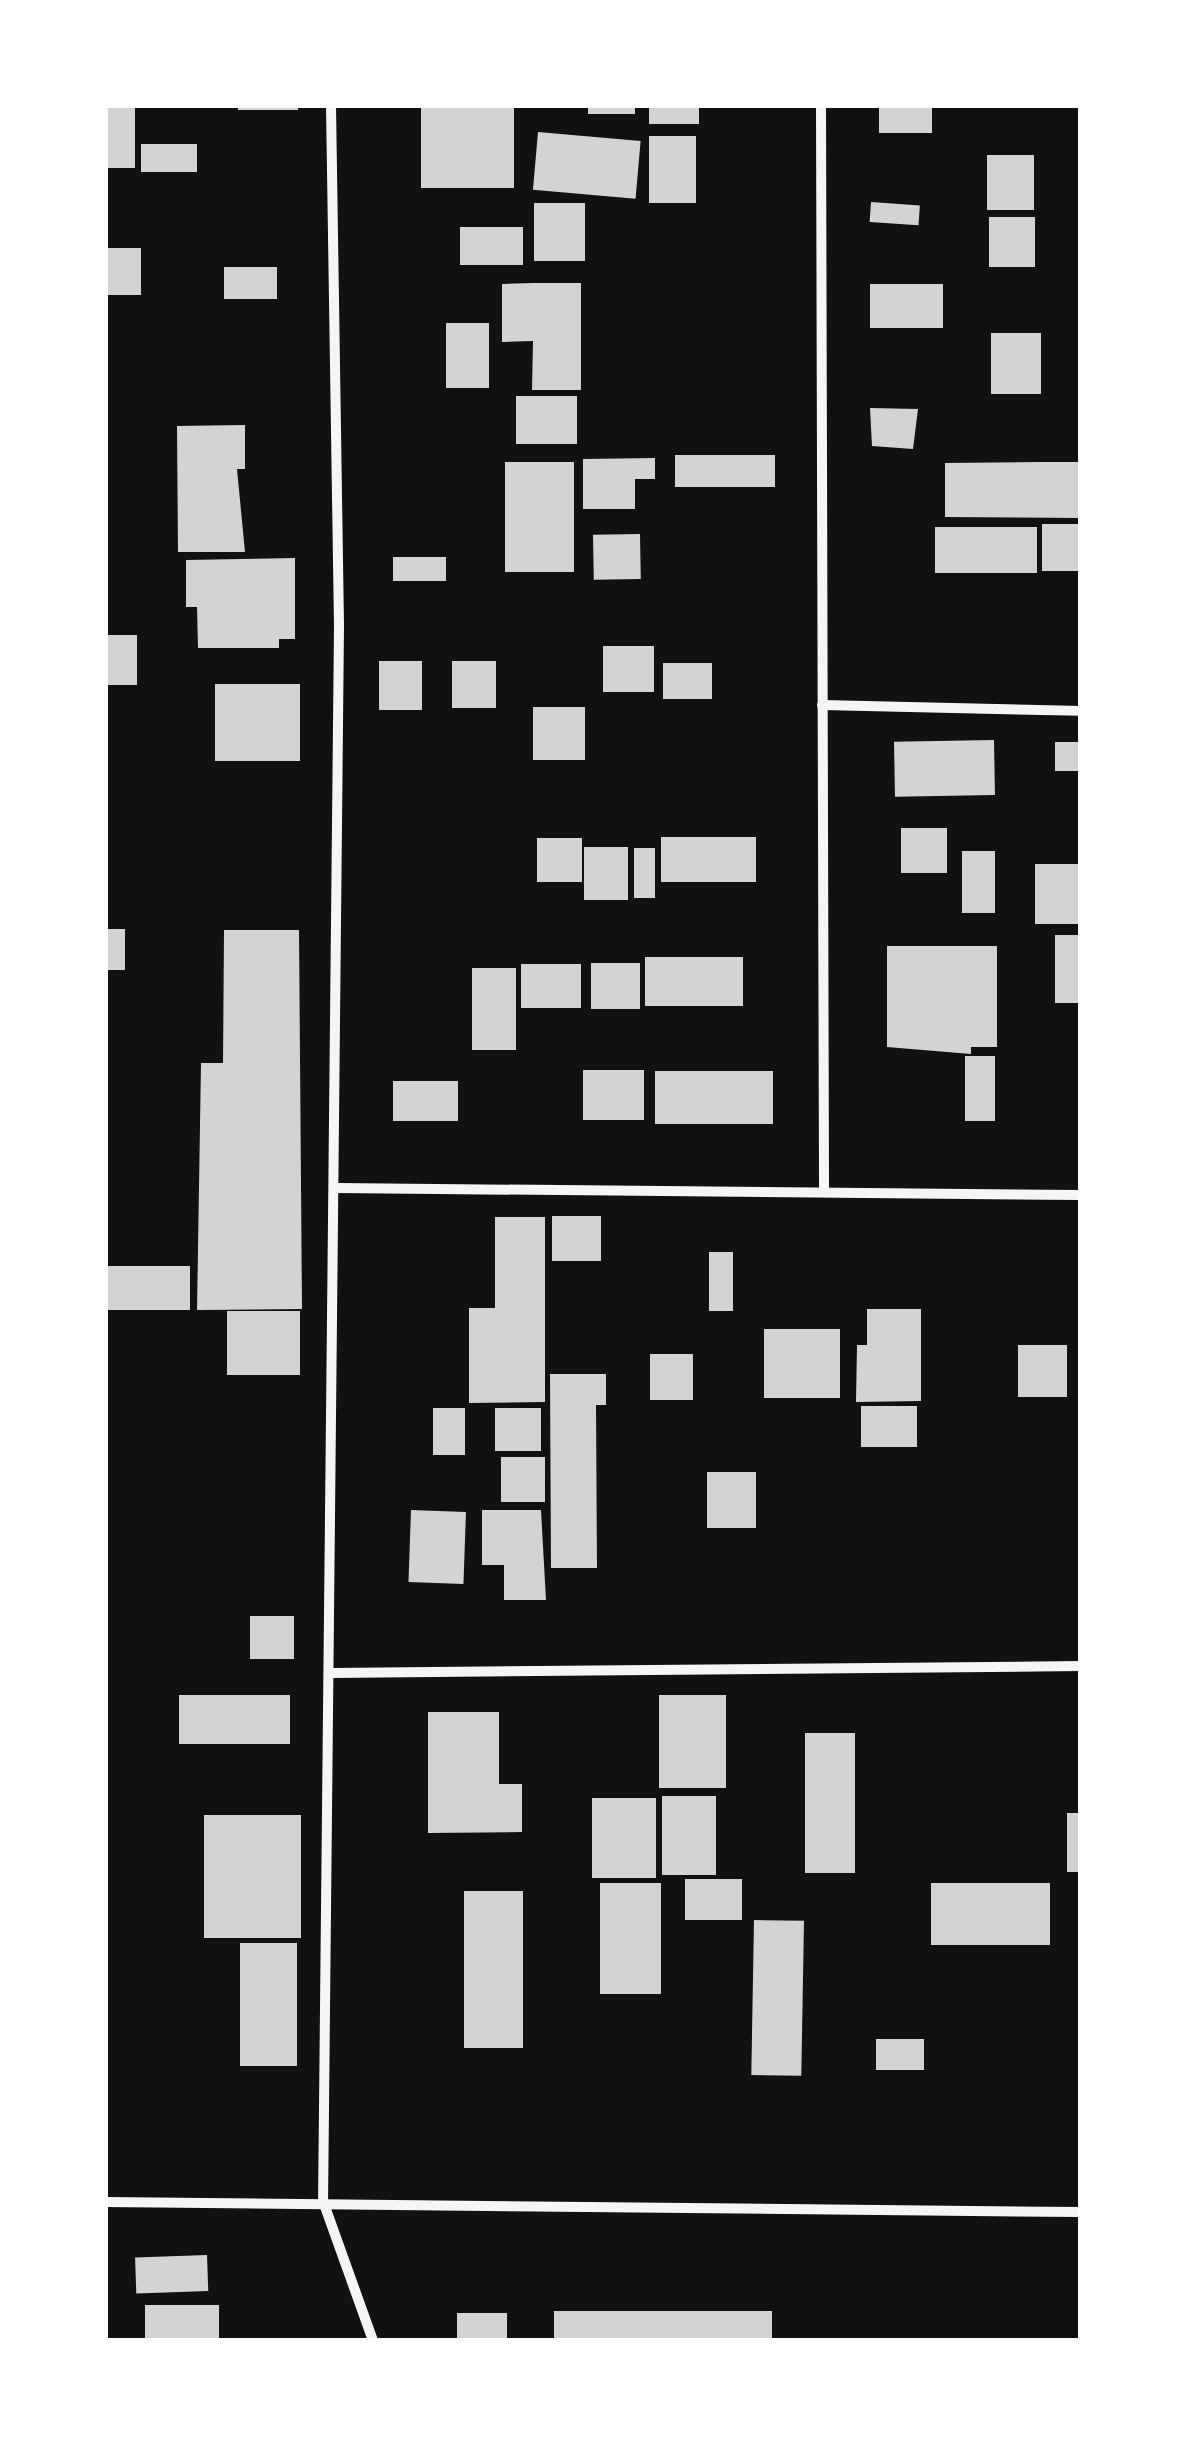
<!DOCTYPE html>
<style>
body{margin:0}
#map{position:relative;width:1186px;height:2446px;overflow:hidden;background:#111;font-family:Quicksand,sans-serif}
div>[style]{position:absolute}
.building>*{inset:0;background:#d3d3d3;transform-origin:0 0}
.minor>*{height:10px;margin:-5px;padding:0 5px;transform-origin:5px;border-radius:5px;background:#f5f5f5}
span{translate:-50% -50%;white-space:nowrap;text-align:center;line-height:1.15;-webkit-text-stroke:8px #fff;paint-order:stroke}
.frame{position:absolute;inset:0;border:108px solid #fff;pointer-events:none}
</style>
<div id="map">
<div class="building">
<i style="left:238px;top:105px;width:60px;height:5px"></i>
<i style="left:421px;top:105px;width:93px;height:83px"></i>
<i style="left:588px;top:105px;width:47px;height:9px"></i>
<i style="left:649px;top:105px;width:50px;height:19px"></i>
<i style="left:879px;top:105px;width:53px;height:28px"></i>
<i style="left:105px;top:108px;width:30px;height:60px"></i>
<i style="left:538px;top:132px;width:103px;height:58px;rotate:5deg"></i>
<i style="left:649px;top:136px;width:47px;height:67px"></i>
<i style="left:197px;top:144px;width:28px;height:56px;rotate:90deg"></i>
<i style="left:987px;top:155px;width:47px;height:55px"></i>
<i style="left:871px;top:202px;width:49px;height:20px;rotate:4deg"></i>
<i style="left:585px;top:203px;width:58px;height:51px;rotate:90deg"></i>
<i style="left:989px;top:217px;width:46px;height:50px"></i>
<i style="left:460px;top:227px;width:63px;height:38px"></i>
<i style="left:105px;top:248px;width:36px;height:47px"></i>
<i style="left:277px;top:267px;width:32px;height:53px;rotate:90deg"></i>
<i style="clip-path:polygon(533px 283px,581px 283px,581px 390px,532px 390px,533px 341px,502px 342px,502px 284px)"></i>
<i style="left:943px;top:284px;width:44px;height:73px;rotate:90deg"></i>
<i style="left:446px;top:323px;width:43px;height:65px"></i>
<i style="left:991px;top:333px;width:50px;height:61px"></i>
<i style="left:516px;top:396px;width:61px;height:48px"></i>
<i style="clip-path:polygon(870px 408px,918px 409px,913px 449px,872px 446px)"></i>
<i style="clip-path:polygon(245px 425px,245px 469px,237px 469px,245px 552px,178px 552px,177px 426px)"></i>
<i style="left:675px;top:455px;width:100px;height:32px"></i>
<i style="clip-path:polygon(655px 458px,655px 479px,635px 479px,635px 509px,583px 509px,583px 459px)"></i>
<i style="left:505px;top:462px;width:69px;height:110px"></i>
<i style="clip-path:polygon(1042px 462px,1081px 462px,1081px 518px,945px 517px,945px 463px)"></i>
<i style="left:1042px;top:524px;width:39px;height:47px"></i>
<i style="left:1037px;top:527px;width:46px;height:102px;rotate:90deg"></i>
<i style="left:640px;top:534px;width:45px;height:47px;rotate:89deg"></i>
<i style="left:393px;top:557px;width:53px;height:24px"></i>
<i style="clip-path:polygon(295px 558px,295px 639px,279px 639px,279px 648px,198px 648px,197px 607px,186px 607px,186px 560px)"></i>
<i style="left:105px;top:635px;width:32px;height:50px"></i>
<i style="left:654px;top:646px;width:46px;height:51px;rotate:90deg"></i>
<i style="left:422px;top:661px;width:49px;height:43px;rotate:90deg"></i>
<i style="left:452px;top:661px;width:44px;height:47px"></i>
<i style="left:663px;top:663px;width:49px;height:36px"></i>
<i style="left:300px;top:684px;width:77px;height:85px;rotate:90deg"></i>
<i style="left:533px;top:707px;width:52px;height:53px"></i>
<i style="left:994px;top:740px;width:55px;height:100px;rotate:89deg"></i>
<i style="left:1055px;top:742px;width:26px;height:29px"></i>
<i style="left:947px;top:828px;width:45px;height:46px;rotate:90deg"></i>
<i style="left:661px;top:837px;width:95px;height:45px"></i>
<i style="left:537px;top:838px;width:45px;height:44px"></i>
<i style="left:584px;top:847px;width:44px;height:53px"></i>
<i style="left:655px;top:848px;width:50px;height:21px;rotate:90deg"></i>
<i style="left:962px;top:851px;width:33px;height:62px"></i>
<i style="left:1035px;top:864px;width:46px;height:60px"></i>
<i style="left:105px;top:929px;width:20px;height:41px"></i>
<i style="clip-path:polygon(224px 930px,299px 930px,302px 1309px,197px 1310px,201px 1063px,223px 1063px)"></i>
<i style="left:1055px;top:935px;width:26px;height:68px"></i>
<i style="clip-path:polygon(887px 946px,997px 946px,997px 1047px,971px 1047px,971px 1054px,887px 1047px)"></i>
<i style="left:743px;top:957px;width:49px;height:98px;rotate:90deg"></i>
<i style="left:591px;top:963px;width:49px;height:46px"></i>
<i style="left:521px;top:964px;width:60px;height:44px"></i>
<i style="left:472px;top:968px;width:44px;height:82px"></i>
<i style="left:965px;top:1056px;width:30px;height:65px"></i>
<i style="left:644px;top:1070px;width:50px;height:61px;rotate:90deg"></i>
<i style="left:773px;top:1071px;width:53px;height:118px;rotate:90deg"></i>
<i style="left:393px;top:1081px;width:65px;height:40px"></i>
<i style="left:552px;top:1216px;width:49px;height:45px"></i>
<i style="clip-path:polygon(495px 1217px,545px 1217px,545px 1402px,469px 1403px,469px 1308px,495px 1308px)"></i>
<i style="left:733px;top:1252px;width:59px;height:24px;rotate:90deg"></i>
<i style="left:105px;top:1266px;width:85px;height:44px"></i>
<i style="clip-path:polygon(867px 1309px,921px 1309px,921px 1401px,856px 1402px,857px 1345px,867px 1345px)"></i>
<i style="left:227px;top:1311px;width:73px;height:64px"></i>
<i style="left:764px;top:1329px;width:76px;height:69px"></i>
<i style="left:1018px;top:1345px;width:49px;height:52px"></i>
<i style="left:693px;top:1354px;width:46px;height:43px;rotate:90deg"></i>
<i style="clip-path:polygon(550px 1374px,606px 1374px,606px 1405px,596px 1405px,597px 1568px,551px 1568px)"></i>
<i style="left:861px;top:1406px;width:56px;height:41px"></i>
<i style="left:433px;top:1408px;width:32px;height:47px"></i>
<i style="left:495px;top:1408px;width:46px;height:43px"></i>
<i style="left:501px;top:1457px;width:44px;height:45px"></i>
<i style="left:707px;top:1472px;width:49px;height:56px"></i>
<i style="left:411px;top:1510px;width:55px;height:72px;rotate:2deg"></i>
<i style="clip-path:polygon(482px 1510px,541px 1510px,546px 1600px,504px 1600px,504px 1565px,482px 1565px)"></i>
<i style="left:250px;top:1616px;width:44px;height:43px"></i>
<i style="left:290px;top:1695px;width:49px;height:111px;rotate:90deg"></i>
<i style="left:659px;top:1695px;width:67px;height:93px"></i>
<i style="clip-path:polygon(428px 1712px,499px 1712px,499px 1784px,522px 1784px,522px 1832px,428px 1833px)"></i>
<i style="left:805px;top:1733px;width:50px;height:140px"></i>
<i style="left:662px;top:1796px;width:54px;height:79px"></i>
<i style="left:592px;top:1798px;width:64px;height:80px"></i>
<i style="left:1067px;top:1813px;width:14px;height:59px"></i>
<i style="left:301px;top:1815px;width:123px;height:97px;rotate:90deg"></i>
<i style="left:685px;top:1879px;width:57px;height:41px"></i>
<i style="left:661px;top:1883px;width:111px;height:61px;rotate:90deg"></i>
<i style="left:1050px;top:1883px;width:62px;height:119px;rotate:90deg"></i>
<i style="left:523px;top:1891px;width:157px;height:59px;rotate:90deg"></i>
<i style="left:754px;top:1920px;width:50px;height:155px;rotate:1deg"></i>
<i style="left:240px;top:1943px;width:57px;height:123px"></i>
<i style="left:876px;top:2039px;width:48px;height:31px"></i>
<i style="left:207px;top:2255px;width:36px;height:72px;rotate:88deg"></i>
<i style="left:145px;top:2305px;width:74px;height:36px"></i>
<i style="left:772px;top:2311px;width:30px;height:218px;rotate:90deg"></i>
<i style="left:457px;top:2313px;width:50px;height:28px"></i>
</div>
<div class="minor">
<i style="left:331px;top:105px;width:521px;rotate:89.12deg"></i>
<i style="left:339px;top:626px;width:1575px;rotate:90.58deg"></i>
<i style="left:323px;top:2201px;width:149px;rotate:70.3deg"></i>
<i style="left:821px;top:105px;width:1085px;rotate:89.84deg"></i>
<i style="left:822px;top:705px;width:259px;rotate:1.3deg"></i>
<i style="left:336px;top:1188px;width:745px;rotate:0.54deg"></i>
<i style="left:331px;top:1673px;width:750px;rotate:-0.53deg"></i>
<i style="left:105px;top:2202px;width:976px;rotate:0.59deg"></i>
</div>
<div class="frame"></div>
</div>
